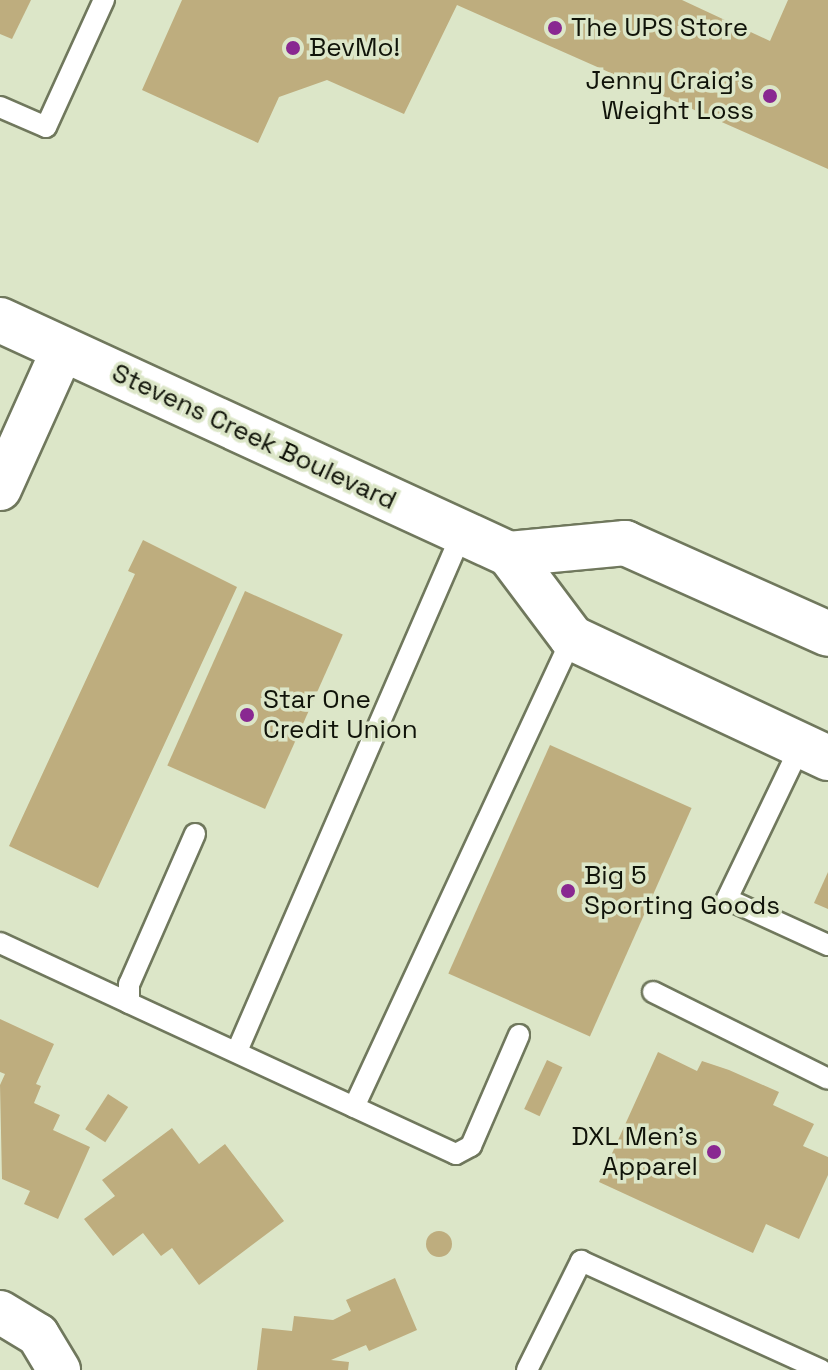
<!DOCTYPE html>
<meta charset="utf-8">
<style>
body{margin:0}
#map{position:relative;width:828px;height:1370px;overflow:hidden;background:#dce6c8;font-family:"Space Grotesk",sans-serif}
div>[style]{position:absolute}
.building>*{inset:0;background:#bead7e;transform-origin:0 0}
.round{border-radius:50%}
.roads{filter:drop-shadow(2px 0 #70785d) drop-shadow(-2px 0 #70785d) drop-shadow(0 2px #70785d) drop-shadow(0 -2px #70785d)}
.lane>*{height:20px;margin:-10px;padding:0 10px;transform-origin:10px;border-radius:10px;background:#fff}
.street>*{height:42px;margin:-21px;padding:0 21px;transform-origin:21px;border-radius:21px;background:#fff}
.primary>*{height:44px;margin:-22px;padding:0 22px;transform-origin:22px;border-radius:22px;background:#fff}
.dots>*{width:22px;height:22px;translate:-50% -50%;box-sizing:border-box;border:4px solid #dce6c8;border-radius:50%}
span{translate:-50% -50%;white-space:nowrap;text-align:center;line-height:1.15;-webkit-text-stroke:7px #dce6c8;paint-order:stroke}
.poi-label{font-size:26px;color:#101309}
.left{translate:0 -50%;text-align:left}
.right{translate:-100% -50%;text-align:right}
.street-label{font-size:26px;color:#101309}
</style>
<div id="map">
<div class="building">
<i style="clip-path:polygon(0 0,31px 0,12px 39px,0 34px)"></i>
<i style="clip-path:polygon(182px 0,682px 0,770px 41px,788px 0,828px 0,828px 169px,457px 5px,404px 114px,327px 80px,279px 97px,258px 143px,142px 90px)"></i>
<i style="clip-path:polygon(143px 540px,237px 587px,98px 888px,9px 846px,135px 574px,128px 571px)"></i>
<i style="left:245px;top:591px;width:107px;height:191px;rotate:24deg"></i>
<i style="left:550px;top:745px;width:155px;height:250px;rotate:24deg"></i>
<i style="clip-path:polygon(828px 872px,828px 909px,814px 903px)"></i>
<i style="clip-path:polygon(0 1019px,54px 1044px,36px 1084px,41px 1086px,34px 1103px,60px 1115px,53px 1130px,90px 1147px,58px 1219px,24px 1204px,30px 1191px,2px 1179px,0 1085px,5px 1074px,0 1072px)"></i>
<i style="clip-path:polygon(658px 1052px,697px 1071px,702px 1061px,729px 1070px,779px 1092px,773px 1105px,814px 1124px,803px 1146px,828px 1157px,828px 1175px,799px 1239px,766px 1224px,753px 1253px,599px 1182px)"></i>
<i style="left:547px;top:1060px;width:17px;height:54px;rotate:25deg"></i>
<i style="left:108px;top:1094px;width:24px;height:42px;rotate:33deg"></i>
<i style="clip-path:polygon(172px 1128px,199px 1164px,225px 1144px,284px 1221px,199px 1285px,172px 1248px,161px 1256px,143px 1233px,113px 1256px,84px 1219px,115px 1196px,102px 1180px)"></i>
<i class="round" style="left:426px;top:1231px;width:26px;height:26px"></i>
<i style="clip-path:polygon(395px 1278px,417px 1330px,369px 1351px,366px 1345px,331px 1360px,349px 1362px,348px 1370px,257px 1370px,262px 1328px,292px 1331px,294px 1316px,333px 1320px,351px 1311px,346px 1300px)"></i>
</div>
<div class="roads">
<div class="lane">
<i style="left:0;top:107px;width:50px;rotate:23.5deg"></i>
<i style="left:46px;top:127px;width:140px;rotate:-65.5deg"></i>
<i style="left:801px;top:745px;width:171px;rotate:115.7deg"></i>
<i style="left:727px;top:899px;width:111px;rotate:24.5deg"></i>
<i style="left:195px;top:834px;width:164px;rotate:113.7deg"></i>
<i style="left:129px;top:984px;width:19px;rotate:90deg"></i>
<i style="left:129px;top:1003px;width:360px;rotate:24.8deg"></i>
<i style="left:456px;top:1154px;width:17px;rotate:-28deg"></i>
<i style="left:471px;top:1146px;width:121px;rotate:-66.6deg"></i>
<i style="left:0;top:943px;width:142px;rotate:24.9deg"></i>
<i style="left:653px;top:992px;width:195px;rotate:26.4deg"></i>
<i style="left:237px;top:1051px;width:565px;rotate:-66.52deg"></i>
<i style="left:354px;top:1107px;width:517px;rotate:-65.07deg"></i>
<i style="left:527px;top:1370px;width:122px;rotate:-63.6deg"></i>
<i style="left:581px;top:1261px;width:264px;rotate:24.4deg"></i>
</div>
<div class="street">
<i style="left:0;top:489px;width:154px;rotate:-65.8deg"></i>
<i style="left:0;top:1312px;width:44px;rotate:31.2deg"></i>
<i style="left:38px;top:1335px;width:41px;rotate:59deg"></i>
</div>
<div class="primary">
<i style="left:0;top:320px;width:560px;rotate:24.69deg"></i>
<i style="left:509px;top:554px;width:105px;rotate:53.1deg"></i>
<i style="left:572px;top:638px;width:283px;rotate:25.1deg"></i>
<i style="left:509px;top:554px;width:117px;rotate:-5.4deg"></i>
<i style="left:625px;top:543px;width:222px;rotate:24.1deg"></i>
</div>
</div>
<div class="dots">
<i style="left:555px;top:28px;background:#892891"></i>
<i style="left:293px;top:48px;background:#892891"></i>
<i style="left:770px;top:96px;background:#892891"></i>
<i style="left:247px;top:715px;background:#892891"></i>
<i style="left:568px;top:891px;background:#892891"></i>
<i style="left:714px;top:1152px;background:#892891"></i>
</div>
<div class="poi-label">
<span class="left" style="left:571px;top:28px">The UPS Store</span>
<span class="left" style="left:309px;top:48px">BevMo!</span>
<span class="right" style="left:754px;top:96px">Jenny Craig’s<br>Weight Loss</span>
<span class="left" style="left:263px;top:715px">Star One<br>Credit Union</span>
<span class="left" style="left:584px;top:891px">Big 5<br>Sporting Goods</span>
<span class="right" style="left:698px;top:1152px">DXL Men's<br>Apparel</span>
</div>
<div class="street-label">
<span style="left:254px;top:437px;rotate:25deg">Stevens Creek Boulevard</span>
</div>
</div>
